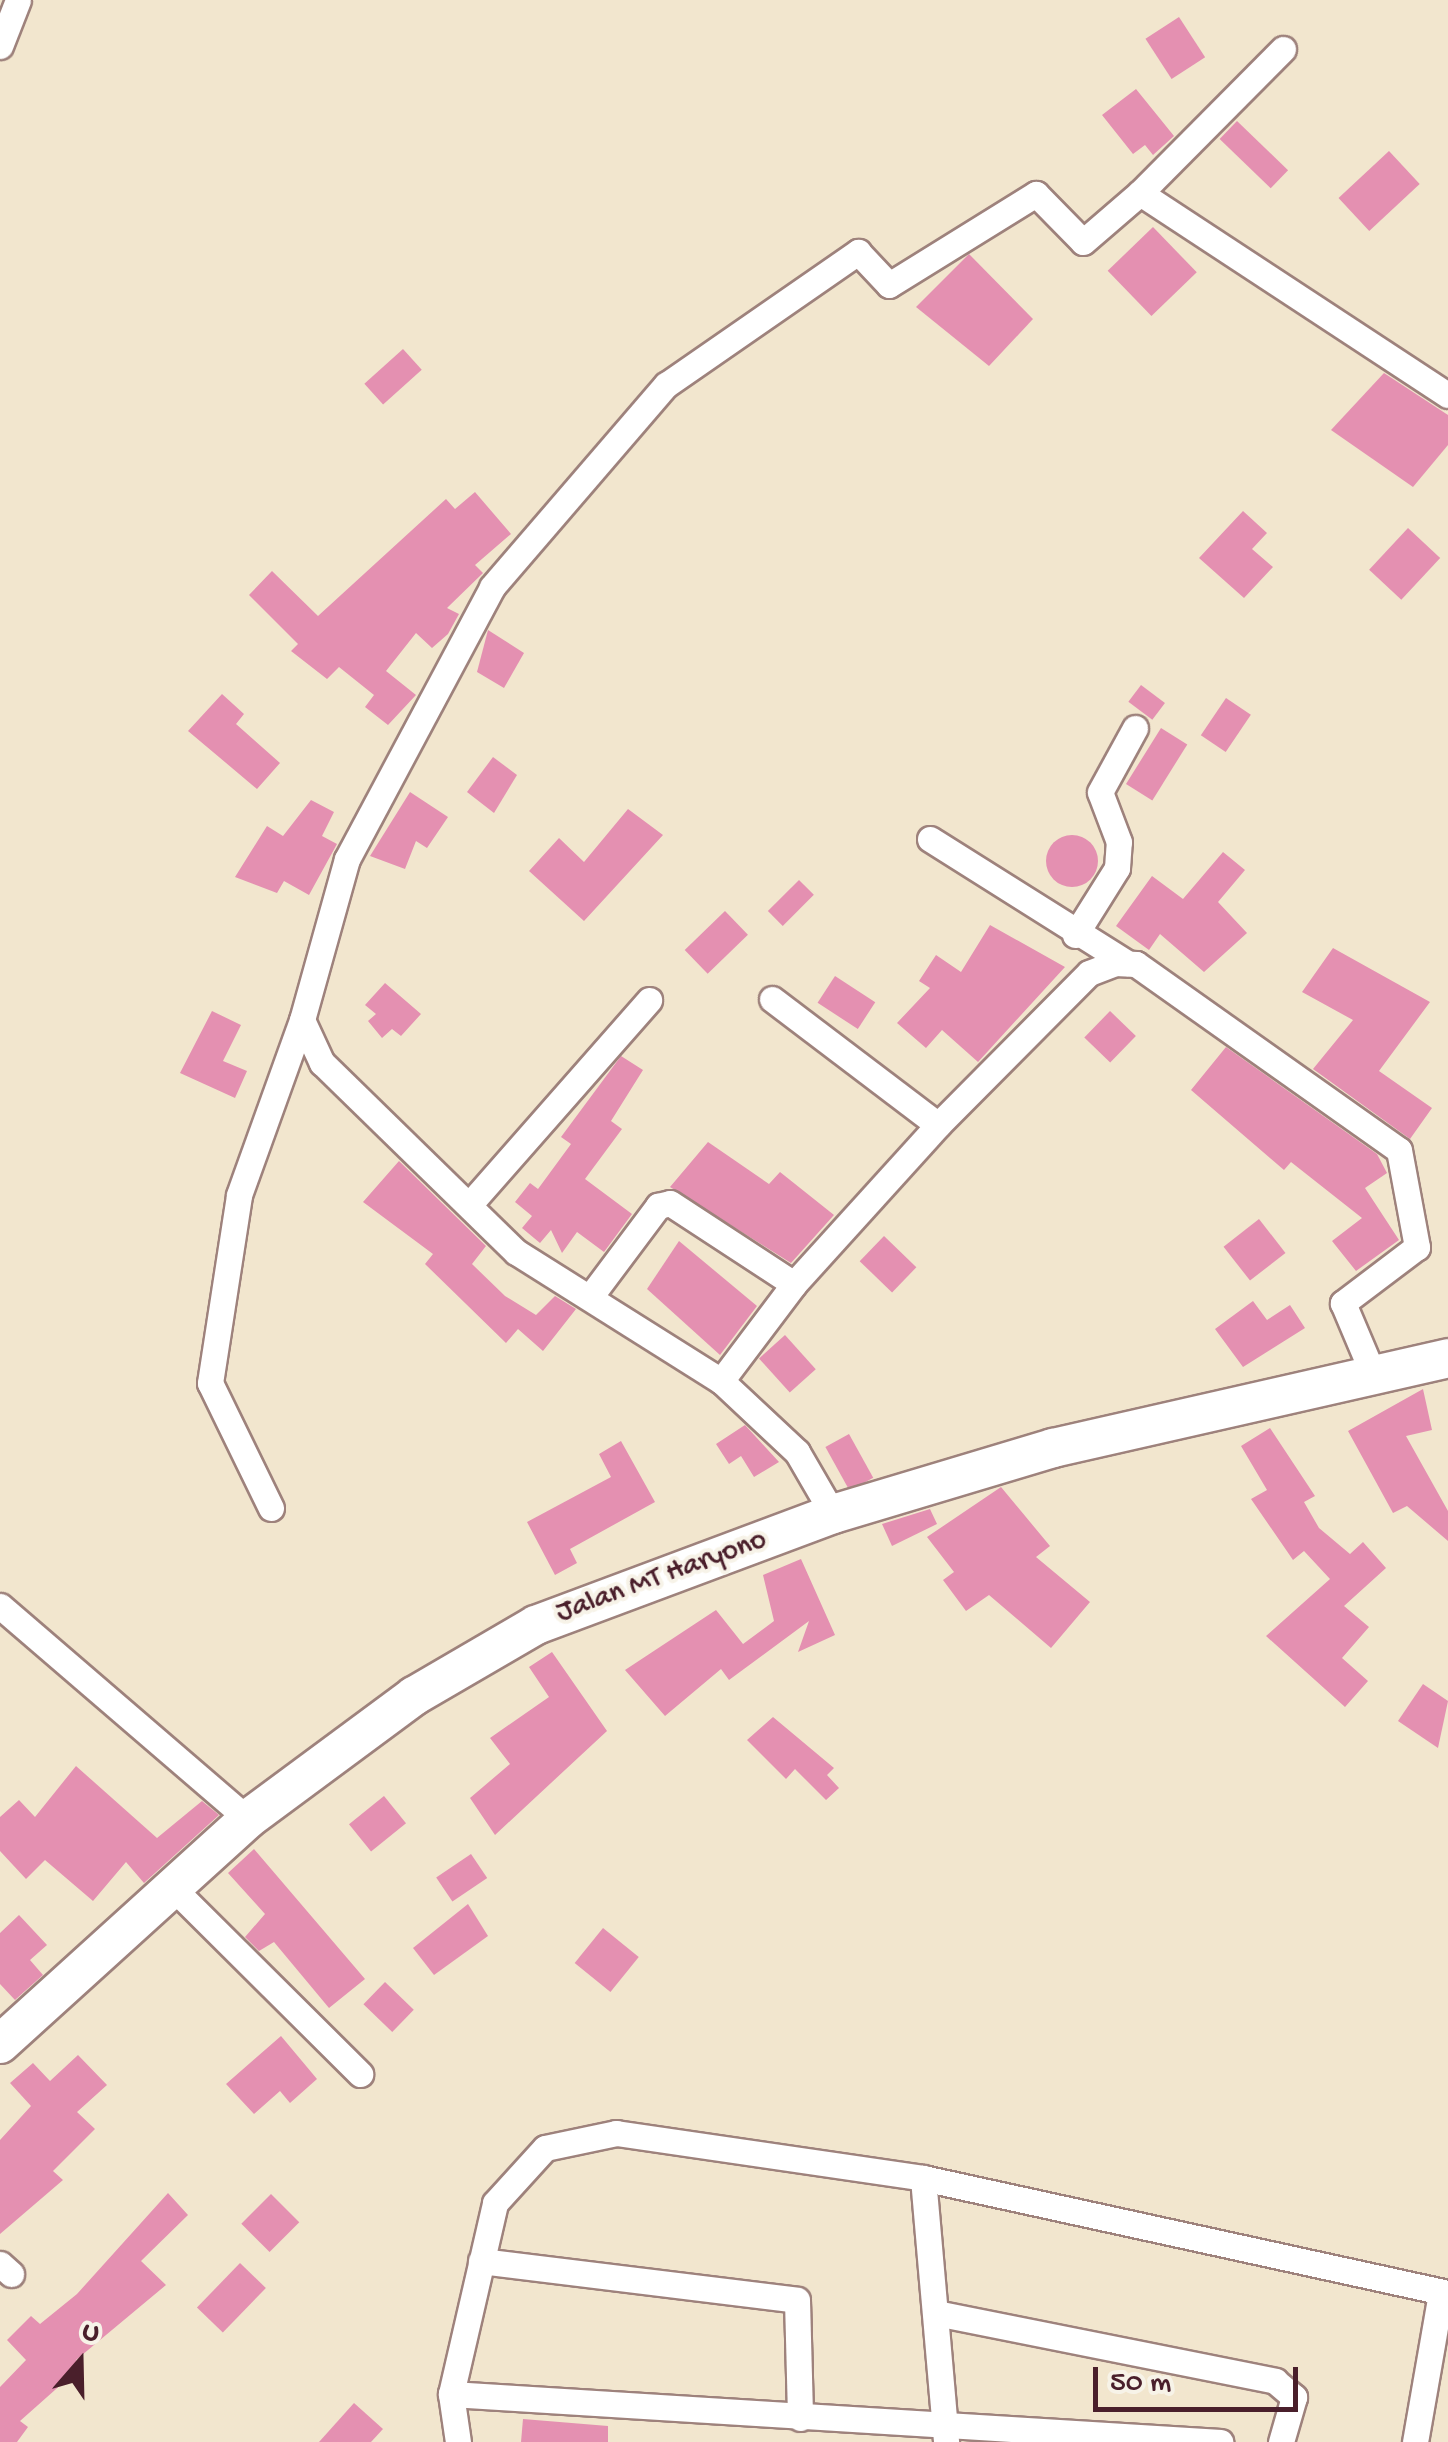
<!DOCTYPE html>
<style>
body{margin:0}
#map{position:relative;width:1448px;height:2442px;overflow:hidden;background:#f2e6ce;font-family:"Gochi Hand",sans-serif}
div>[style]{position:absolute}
.building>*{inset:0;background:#e490b1;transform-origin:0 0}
.round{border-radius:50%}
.roads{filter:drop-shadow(2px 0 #9e827c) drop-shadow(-2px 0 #9e827c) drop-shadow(0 2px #9e827c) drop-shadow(0 -2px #9e827c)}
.street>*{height:25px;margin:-12.5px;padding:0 12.5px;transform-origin:12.5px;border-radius:12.5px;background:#fff}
.secondary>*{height:38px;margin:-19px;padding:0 19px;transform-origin:19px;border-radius:19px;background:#fff}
span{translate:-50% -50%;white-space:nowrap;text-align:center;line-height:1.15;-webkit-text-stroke:8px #f7f3e8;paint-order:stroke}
.street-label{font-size:30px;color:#4a1f2b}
.north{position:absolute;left:30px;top:2312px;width:100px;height:100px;-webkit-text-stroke:8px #f7f3e8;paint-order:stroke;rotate:20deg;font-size:28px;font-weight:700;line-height:40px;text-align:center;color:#4a1f2b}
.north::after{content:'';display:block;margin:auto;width:35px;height:45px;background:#4a1f2b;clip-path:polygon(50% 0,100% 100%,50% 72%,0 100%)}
.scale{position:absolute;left:1093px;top:2367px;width:205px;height:45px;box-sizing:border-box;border:5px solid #4a1f2b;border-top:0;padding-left:12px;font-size:30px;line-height:35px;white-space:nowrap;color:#4a1f2b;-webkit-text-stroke:8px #f7f3e8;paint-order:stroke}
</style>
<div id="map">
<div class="building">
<i style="left:1179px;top:17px;width:48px;height:40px;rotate:57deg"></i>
<i style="clip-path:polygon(1136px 89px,1174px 136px,1153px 155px,1145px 145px,1133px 154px,1102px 115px)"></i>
<i style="left:1237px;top:121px;width:71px;height:25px;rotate:44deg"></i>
<i style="left:1389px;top:151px;width:45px;height:69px;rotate:47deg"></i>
<i style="left:1153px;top:227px;width:63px;height:63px;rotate:46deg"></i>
<i style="clip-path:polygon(969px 254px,1033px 319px,989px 366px,916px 307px)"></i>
<i style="left:403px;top:349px;width:28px;height:52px;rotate:48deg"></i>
<i style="clip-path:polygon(1384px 373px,1448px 415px,1448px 445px,1413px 487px,1331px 430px)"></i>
<i style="clip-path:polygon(475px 492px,511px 534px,475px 565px,483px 573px,447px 608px,459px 614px,448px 634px,432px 648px,416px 633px,386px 671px,416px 695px,388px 725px,365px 707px,374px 695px,339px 667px,327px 679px,291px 651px,298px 644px,249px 595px,272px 571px,318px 616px,446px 499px,455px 509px)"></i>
<i style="clip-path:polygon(1243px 511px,1267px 533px,1252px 549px,1273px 567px,1244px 598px,1199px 558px)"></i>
<i style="left:1408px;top:528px;width:44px;height:57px;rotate:43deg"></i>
<i style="clip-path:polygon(488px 630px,524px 653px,504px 688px,477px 672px)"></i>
<i style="left:1141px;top:685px;width:30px;height:21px;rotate:37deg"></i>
<i style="clip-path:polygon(222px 694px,244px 714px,236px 724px,280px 763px,257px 789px,188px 731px)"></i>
<i style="left:1226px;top:698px;width:30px;height:45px;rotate:34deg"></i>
<i style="left:1161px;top:728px;width:31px;height:66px;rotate:32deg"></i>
<i style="clip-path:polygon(493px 757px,517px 775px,494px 813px,467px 792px)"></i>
<i style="clip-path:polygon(410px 792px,448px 817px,427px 848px,416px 841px,405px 869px,370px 856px)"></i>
<i style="clip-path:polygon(311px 800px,334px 812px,322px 836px,337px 844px,309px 895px,284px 881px,277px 893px,235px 877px,267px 826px,283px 836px)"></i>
<i style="clip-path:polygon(628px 809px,663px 835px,584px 921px,529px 871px,559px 838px,584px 862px)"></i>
<i class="round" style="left:1046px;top:835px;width:52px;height:52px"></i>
<i style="clip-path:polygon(1223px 852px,1245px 870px,1218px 902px,1247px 933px,1204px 972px,1160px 934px,1149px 950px,1116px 926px,1152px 876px,1183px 899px)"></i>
<i style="left:799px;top:880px;width:21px;height:44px;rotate:45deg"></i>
<i style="left:725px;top:911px;width:33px;height:56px;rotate:46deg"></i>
<i style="clip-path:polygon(990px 925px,1065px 967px,978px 1062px,942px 1030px,926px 1048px,897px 1023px,930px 988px,919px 981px,936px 955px,961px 972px)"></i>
<i style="clip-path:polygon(1333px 948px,1430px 1002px,1379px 1071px,1432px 1108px,1410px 1139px,1313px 1069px,1353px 1020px,1302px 992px)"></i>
<i style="left:835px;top:976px;width:48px;height:32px;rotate:33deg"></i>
<i style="clip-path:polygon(385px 983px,421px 1014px,401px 1036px,392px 1029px,382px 1038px,368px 1021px,376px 1014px,365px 1005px)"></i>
<i style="clip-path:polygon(212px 1011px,241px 1025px,223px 1061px,247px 1071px,235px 1098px,180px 1073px)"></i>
<i style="left:1110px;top:1011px;width:36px;height:37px;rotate:44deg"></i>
<i style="clip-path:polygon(1226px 1047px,1377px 1154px,1387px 1173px,1365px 1188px,1399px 1240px,1356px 1271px,1332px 1241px,1362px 1218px,1291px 1162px,1284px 1170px,1191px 1090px)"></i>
<i style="clip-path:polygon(621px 1056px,643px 1070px,611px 1121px,622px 1129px,585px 1179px,632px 1214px,604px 1252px,577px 1232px,562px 1253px,551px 1230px,540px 1243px,522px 1228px,532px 1216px,515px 1202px,530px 1183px,538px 1189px,571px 1144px,561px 1137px)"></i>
<i style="clip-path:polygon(708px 1142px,769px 1184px,780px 1172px,834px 1215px,791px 1263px,670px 1187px)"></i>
<i style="clip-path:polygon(399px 1161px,486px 1246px,472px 1264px,505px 1296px,536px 1315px,555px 1296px,576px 1309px,543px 1351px,518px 1329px,506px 1343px,425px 1264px,433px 1254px,363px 1202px)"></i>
<i style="left:1259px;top:1219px;width:43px;height:45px;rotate:52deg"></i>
<i style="left:884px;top:1236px;width:45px;height:35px;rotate:44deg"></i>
<i style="clip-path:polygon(679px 1241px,757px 1306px,720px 1355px,647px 1289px)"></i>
<i style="clip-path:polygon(1253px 1301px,1267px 1320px,1290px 1305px,1305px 1328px,1243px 1367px,1215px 1329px)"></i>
<i style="left:785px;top:1335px;width:46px;height:35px;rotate:48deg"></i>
<i style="clip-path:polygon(1423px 1389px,1432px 1430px,1406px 1436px,1448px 1511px,1448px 1541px,1407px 1506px,1393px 1513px,1348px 1431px)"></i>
<i style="clip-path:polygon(745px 1425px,779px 1462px,754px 1477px,741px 1456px,729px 1464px,716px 1444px)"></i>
<i style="clip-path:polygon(1270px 1428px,1315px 1496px,1304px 1502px,1319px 1528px,1350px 1554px,1363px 1542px,1386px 1568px,1344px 1606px,1369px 1627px,1342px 1658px,1368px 1681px,1345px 1707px,1266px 1636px,1330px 1579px,1304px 1551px,1293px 1560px,1251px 1499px,1267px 1490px,1241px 1446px)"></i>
<i style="left:849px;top:1434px;width:50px;height:27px;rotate:61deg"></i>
<i style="clip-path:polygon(621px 1441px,655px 1502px,570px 1549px,577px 1563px,555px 1575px,527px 1522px,611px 1477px,599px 1454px)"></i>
<i style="clip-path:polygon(1001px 1487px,1050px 1546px,1036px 1557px,1090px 1602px,1051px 1648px,989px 1595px,966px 1611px,943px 1580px,954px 1572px,927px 1537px)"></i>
<i style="clip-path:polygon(930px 1509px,937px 1524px,892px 1546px,882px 1524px)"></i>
<i style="clip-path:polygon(801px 1559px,835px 1635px,798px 1652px,809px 1621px,729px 1680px,721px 1669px,665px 1716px,625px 1670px,716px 1610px,743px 1644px,774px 1621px,763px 1575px)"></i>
<i style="clip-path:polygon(552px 1652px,607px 1731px,495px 1835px,470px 1798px,510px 1764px,490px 1738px,549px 1697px,529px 1667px)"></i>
<i style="clip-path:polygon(1423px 1684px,1448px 1701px,1438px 1748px,1398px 1721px)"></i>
<i style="clip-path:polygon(773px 1717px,834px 1768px,827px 1775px,839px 1788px,826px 1800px,795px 1769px,786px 1779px,747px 1740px)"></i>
<i style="clip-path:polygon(76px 1766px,157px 1838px,202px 1801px,219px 1815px,144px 1883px,126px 1862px,93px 1901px,45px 1860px,26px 1879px,0 1851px,0 1817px,19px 1800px,35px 1817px)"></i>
<i style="left:384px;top:1796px;width:35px;height:45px;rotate:51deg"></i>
<i style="clip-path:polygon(254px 1849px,365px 1979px,329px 2008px,274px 1942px,259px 1951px,245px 1937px,265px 1914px,228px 1873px)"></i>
<i style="left:471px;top:1854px;width:29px;height:42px;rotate:56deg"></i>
<i style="clip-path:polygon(468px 1904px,488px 1936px,434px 1975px,413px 1948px)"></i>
<i style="clip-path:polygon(19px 1915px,47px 1945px,30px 1960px,43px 1975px,15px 2000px,0 1984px,0 1933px)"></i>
<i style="left:603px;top:1928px;width:46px;height:45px;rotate:39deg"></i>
<i style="left:385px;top:1982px;width:40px;height:31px;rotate:44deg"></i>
<i style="clip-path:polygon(281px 2036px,317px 2079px,290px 2103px,280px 2091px,254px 2114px,226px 2084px)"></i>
<i style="clip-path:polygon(78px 2055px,107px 2085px,77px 2112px,95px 2129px,53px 2171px,63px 2180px,0 2234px,0 2140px,31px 2106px,10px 2083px,33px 2063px,50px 2081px)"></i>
<i style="clip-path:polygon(168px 2193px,188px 2215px,141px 2261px,166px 2285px,76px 2360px,82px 2366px,20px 2421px,28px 2427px,17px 2442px,0 2442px,0 2387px,26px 2360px,7px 2340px,31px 2316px,40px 2324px,77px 2294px)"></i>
<i style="left:271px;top:2194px;width:40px;height:42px;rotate:45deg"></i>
<i style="left:240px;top:2263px;width:36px;height:62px;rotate:44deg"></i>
<i style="clip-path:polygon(354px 2403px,383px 2429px,371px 2442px,319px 2442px)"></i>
<i style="clip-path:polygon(523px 2419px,608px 2426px,608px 2442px,521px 2442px)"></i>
</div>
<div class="roads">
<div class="street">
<i style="left:0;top:46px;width:49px;rotate:-68.6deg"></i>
<i style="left:1140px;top:193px;width:203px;rotate:-45.2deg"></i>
<i style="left:930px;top:839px;width:233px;rotate:32.2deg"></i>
<i style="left:1075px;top:935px;width:79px;rotate:-57.9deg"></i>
<i style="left:1117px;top:868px;width:26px;rotate:-86deg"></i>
<i style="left:1119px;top:842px;width:53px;rotate:-110.8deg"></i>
<i style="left:1100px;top:792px;width:73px;rotate:-61.3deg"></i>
<i style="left:772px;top:999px;width:208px;rotate:37.2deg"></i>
<i style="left:469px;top:1205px;width:273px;rotate:-48.7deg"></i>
<i style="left:590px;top:1297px;width:114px;rotate:-53.2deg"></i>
<i style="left:658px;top:1206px;width:12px;rotate:-14deg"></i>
<i style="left:670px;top:1203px;width:148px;rotate:33.2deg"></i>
<i style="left:721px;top:1381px;width:121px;rotate:-53deg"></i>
<i style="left:794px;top:1284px;width:215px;rotate:-47.8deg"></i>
<i style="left:938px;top:1125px;width:214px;rotate:-45.2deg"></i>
<i style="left:1089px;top:973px;width:28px;rotate:-21deg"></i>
<i style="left:1115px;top:963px;width:21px;rotate:3deg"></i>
<i style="left:1136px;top:964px;width:322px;rotate:35.3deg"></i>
<i style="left:1399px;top:1150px;width:99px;rotate:79.5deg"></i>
<i style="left:1417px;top:1247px;width:93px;rotate:142.9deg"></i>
<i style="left:1343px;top:1303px;width:77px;rotate:67.1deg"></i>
<i style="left:271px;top:1508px;width:139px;rotate:-116deg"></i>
<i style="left:210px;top:1383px;width:190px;rotate:-81.2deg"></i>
<i style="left:239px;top:1195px;width:186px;rotate:-70.2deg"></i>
<i style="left:833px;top:1514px;width:72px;rotate:-120.1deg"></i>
<i style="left:797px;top:1452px;width:104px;rotate:-136.9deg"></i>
<i style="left:721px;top:1381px;width:242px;rotate:-147.8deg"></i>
<i style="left:516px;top:1252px;width:271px;rotate:-135.7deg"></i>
<i style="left:322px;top:1063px;width:47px;rotate:-114.9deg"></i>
<i style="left:302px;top:1020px;width:167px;rotate:-74.4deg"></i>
<i style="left:347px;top:859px;width:308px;rotate:-61.9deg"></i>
<i style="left:492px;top:587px;width:267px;rotate:-49.3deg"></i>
<i style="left:666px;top:385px;width:234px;rotate:-34.7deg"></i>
<i style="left:858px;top:252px;width:45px;rotate:46.8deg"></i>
<i style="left:889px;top:285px;width:173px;rotate:-31.8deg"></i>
<i style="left:1036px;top:194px;width:67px;rotate:45.6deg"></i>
<i style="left:1083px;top:242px;width:75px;rotate:-40.7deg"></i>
<i style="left:1140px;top:193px;width:368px;rotate:33.3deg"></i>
<i style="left:0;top:1606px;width:327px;rotate:40.7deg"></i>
<i style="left:173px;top:1888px;width:264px;rotate:44.8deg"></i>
<i style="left:923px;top:2178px;width:265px;rotate:85deg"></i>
<i style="left:481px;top:2261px;width:318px;rotate:7deg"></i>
<i style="left:797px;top:2300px;width:118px;rotate:88.5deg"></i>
<i style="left:0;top:2264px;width:15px;rotate:42deg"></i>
<i style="left:936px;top:2313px;width:346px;rotate:11.3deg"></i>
<i style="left:1275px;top:2381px;width:25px;rotate:40deg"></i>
<i style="left:1294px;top:2397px;width:47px;rotate:106.1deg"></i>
<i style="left:451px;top:2394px;width:771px;rotate:3.57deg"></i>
<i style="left:458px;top:2442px;width:49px;rotate:-98.3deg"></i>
<i style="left:451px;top:2394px;width:196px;rotate:-77deg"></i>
<i style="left:495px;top:2203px;width:74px;rotate:-47.7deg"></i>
<i style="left:545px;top:2148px;width:73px;rotate:-11.9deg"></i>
<i style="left:616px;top:2133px;width:310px;rotate:8.3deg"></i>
<i style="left:923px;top:2178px;width:537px;rotate:12.36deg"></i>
<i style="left:1415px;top:2442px;width:151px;rotate:-80.1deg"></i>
</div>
<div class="secondary">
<i style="left:0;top:2044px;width:335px;rotate:-42.2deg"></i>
<i style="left:248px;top:1819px;width:207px;rotate:-36.5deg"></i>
<i style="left:414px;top:1696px;width:141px;rotate:-30.2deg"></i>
<i style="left:536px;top:1625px;width:317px;rotate:-20.5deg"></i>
<i style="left:833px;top:1514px;width:230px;rotate:-16.7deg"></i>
<i style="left:1053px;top:1448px;width:405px;rotate:-12.8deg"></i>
</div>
</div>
<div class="street-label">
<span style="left:662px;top:1578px;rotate:-20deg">Jalan MT Haryono</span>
</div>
<div class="north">U</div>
<div class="scale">50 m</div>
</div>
